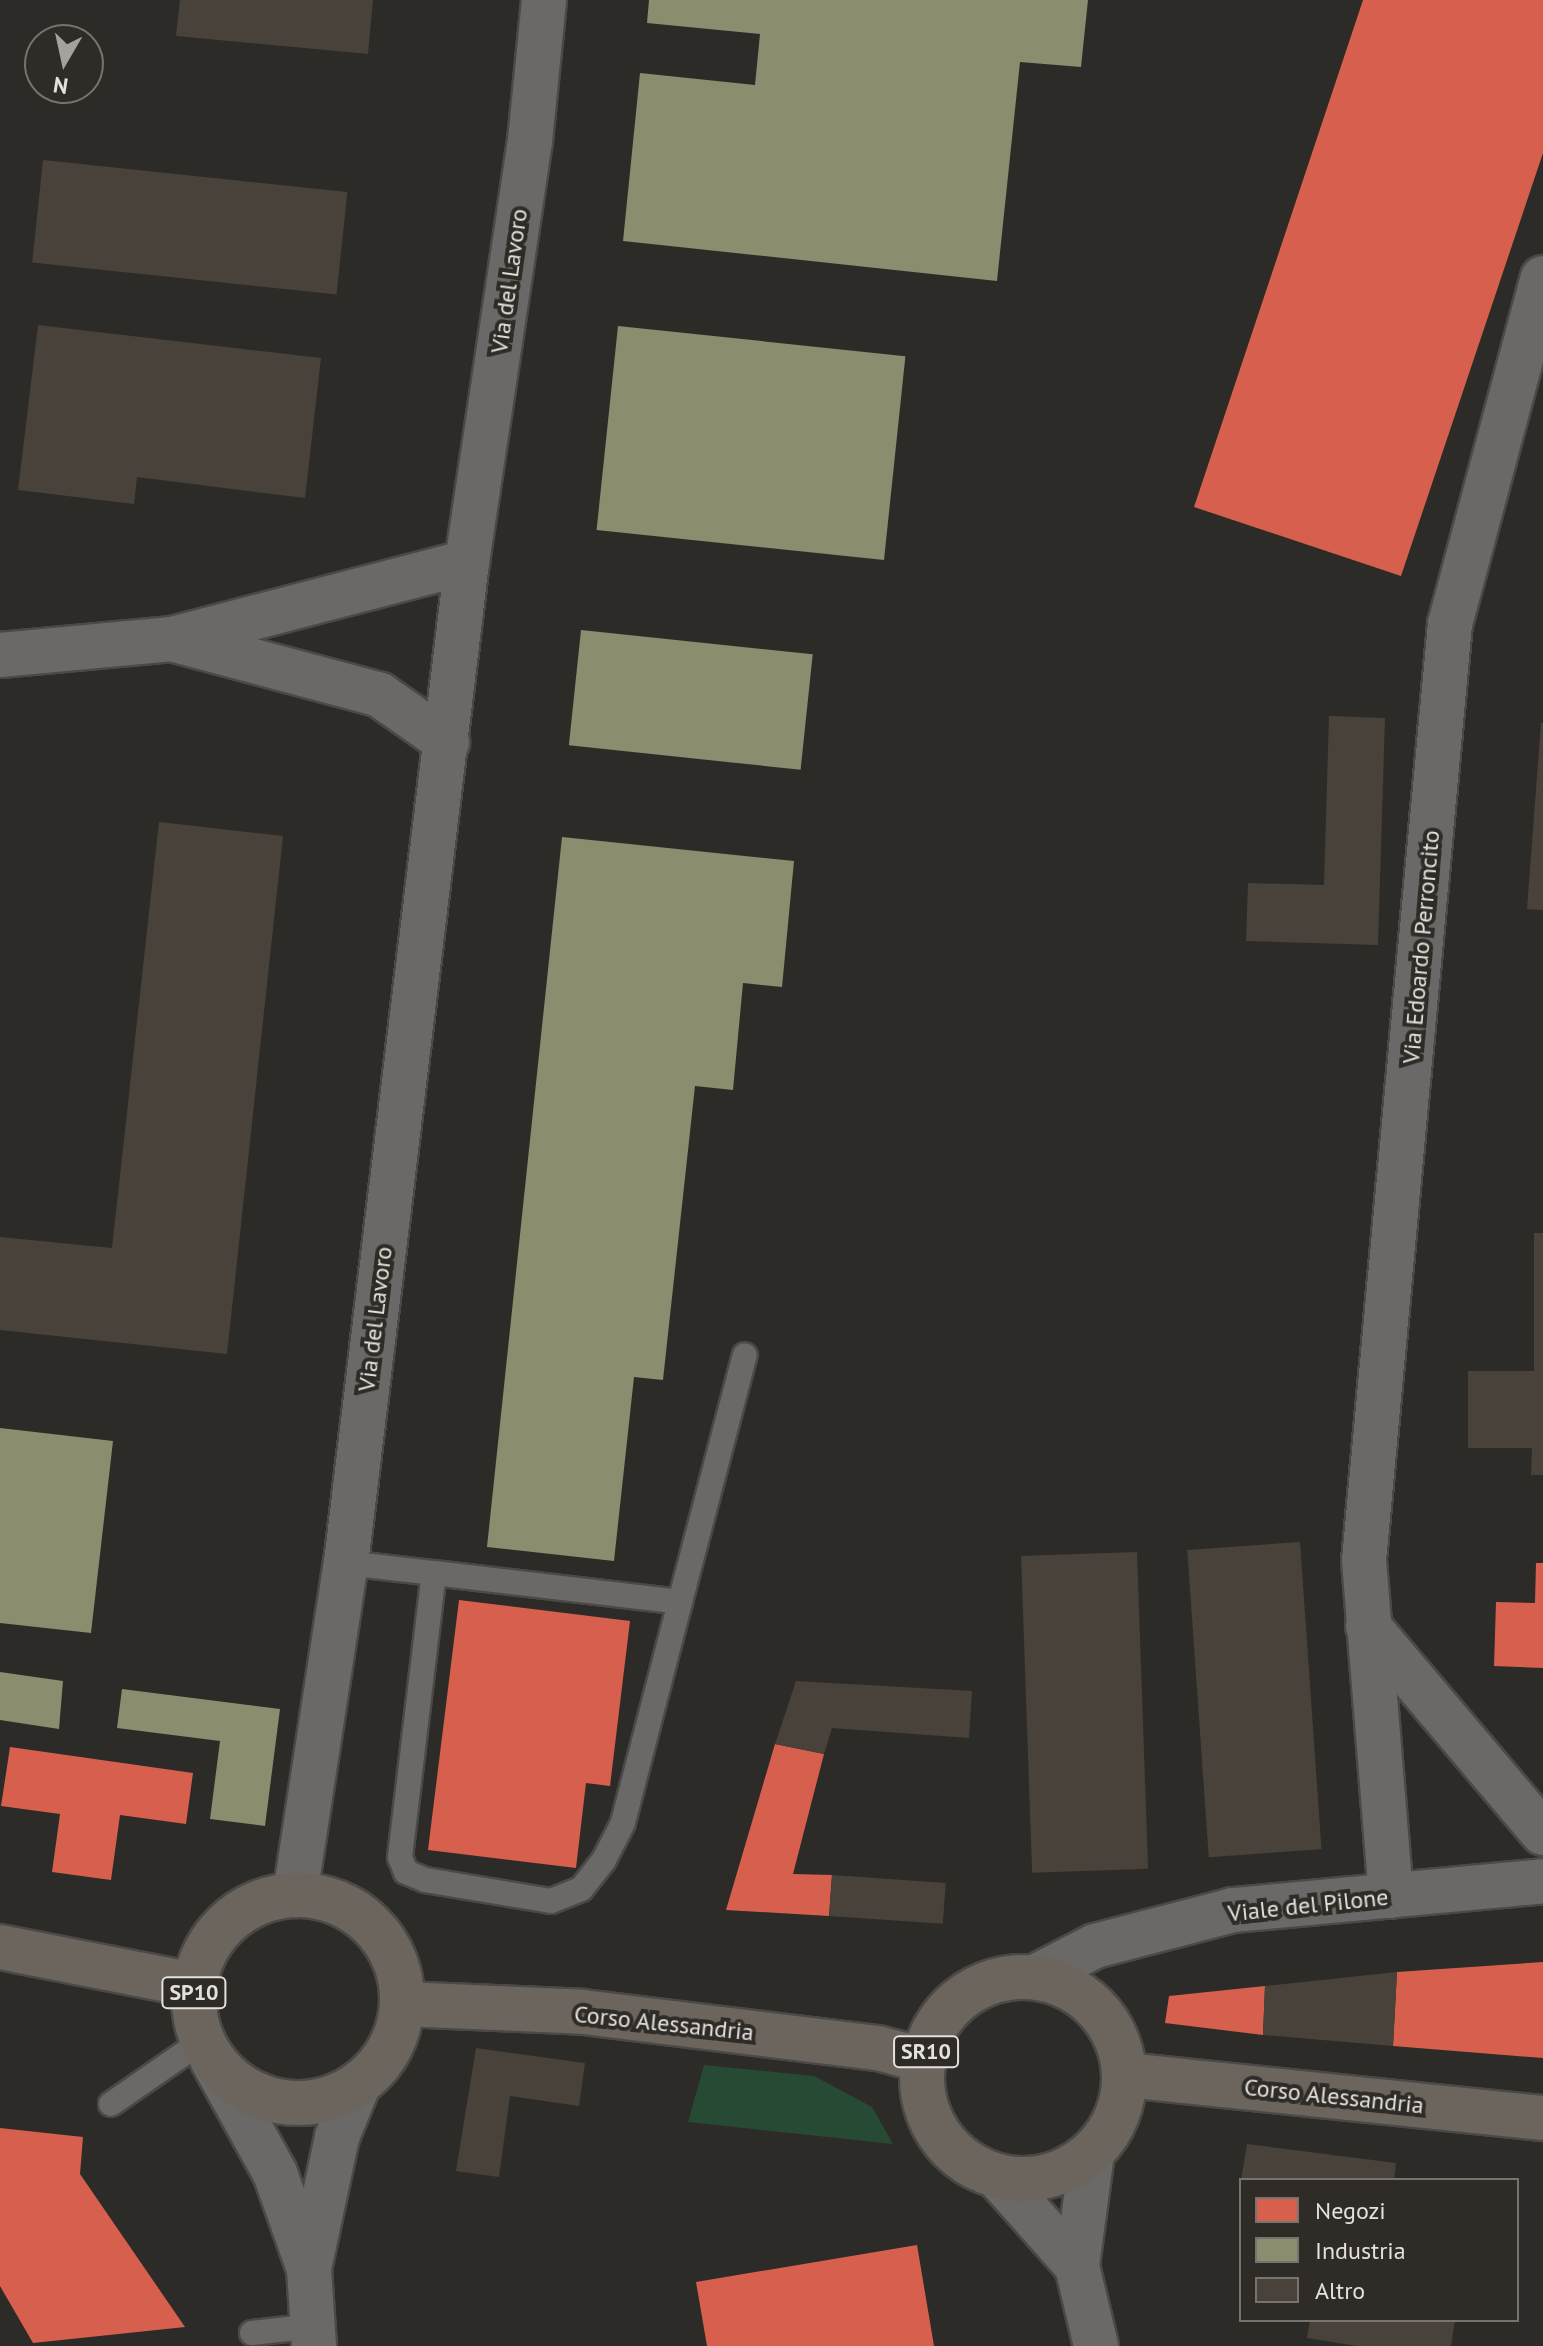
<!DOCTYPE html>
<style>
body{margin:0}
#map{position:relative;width:1543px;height:2346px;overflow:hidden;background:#2d2b28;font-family:"PT Sans",sans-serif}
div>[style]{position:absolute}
.green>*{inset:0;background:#274a34}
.shops>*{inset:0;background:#d6604d}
.industry>*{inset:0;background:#8c8c6e;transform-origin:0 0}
.building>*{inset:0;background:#49423a;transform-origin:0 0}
.roads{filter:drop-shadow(2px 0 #4a4947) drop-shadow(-2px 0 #4a4947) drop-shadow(0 2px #4a4947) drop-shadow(0 -2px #4a4947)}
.service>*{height:24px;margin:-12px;padding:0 12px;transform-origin:12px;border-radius:12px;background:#6b6968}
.minor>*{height:44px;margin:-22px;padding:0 22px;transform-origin:22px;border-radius:22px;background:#6b6968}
.tertiary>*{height:44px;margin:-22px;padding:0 22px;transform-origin:22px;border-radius:22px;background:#6b6968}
.primary>*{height:44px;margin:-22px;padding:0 22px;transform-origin:22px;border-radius:22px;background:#6b655d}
.primary>.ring{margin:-22px;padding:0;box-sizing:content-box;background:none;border:44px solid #6b655d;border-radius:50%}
span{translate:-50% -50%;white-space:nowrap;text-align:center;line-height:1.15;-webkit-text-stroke:8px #2f2b26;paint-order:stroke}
.shield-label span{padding:2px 6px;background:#2f2b26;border:2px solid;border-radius:6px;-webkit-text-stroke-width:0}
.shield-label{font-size:22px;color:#e4e1de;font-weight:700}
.street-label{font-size:24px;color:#e4e1de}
.legend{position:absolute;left:1239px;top:2178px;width:280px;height:144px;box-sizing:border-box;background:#2f2b26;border:2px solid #777470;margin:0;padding:10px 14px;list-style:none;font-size:24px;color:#e4e1de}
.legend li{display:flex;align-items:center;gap:16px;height:40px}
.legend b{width:40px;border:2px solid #777470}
.north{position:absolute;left:24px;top:24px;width:80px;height:80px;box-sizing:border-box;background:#2f2b26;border:2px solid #777470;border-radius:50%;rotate:189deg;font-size:22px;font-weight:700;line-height:32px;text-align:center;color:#e4e1de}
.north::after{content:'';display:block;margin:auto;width:28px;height:36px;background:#a4a19e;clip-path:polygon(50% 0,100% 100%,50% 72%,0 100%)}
</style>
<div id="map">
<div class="green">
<i style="clip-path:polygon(704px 2065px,814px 2076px,872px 2107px,893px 2144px,688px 2122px)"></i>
</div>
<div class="shops">
<i style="clip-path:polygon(1363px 0,1543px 0,1543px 153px,1401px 576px,1194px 507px)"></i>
<i style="clip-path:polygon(1536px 1563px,1543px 1563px,1543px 1668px,1494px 1666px,1496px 1602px,1535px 1603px)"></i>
<i style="clip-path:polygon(459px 1600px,630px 1621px,610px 1786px,586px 1783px,576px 1868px,428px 1850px)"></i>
<i style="clip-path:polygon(775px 1744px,824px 1754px,793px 1874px,832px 1875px,829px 1916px,726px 1910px)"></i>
<i style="clip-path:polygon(10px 1747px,193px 1773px,186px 1824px,120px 1815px,111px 1880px,52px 1872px,60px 1814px,1px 1806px)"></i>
<i style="clip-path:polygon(1543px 1962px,1543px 2058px,1393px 2046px,1397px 1972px)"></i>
<i style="clip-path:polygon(1265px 1986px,1263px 2035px,1165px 2023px,1169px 1996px)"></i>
<i style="clip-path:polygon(0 2128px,83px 2137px,80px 2174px,185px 2327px,33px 2343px,0 2286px)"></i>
<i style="clip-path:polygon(917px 2245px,934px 2346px,707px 2346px,696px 2282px)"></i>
</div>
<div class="industry">
<i style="clip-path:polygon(649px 0,1088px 0,1081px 67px,1020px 62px,997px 281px,623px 241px,640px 73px,755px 85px,760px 34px,647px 23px)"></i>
<i style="left:618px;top:326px;width:289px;height:205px;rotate:6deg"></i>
<i style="left:581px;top:630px;width:233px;height:116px;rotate:6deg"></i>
<i style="clip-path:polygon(562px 837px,794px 861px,782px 987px,743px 983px,733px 1090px,695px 1086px,663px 1380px,634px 1377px,614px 1561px,487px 1547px)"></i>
<i style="clip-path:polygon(0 1428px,113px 1441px,91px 1633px,0 1623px)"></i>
<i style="clip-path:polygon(0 1672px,63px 1681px,59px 1729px,0 1720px)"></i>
<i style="clip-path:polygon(122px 1689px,280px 1709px,265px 1826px,210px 1819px,220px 1741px,117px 1728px)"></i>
</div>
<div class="building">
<i style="clip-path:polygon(180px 0,373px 0,368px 54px,176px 36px)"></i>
<i style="left:43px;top:160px;width:306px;height:103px;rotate:6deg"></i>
<i style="clip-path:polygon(38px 325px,321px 358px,305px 498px,137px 477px,134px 504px,18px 490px)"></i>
<i style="clip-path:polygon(1329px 716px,1385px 718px,1378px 945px,1246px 941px,1248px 883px,1324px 885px)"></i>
<i style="clip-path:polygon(1541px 723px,1543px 723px,1543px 910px,1527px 909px)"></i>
<i style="clip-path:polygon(159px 822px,283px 836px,227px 1354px,0 1330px,0 1237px,112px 1248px)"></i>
<i style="clip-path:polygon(1534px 1233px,1543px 1233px,1543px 1475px,1531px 1475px,1532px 1448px,1468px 1448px,1468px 1371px,1534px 1371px)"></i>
<i style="left:1300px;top:1542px;width:308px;height:113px;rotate:86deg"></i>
<i style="left:1137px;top:1552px;width:317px;height:116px;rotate:88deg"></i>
<i style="clip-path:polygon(796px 1681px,972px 1691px,969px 1738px,832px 1728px,824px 1754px,775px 1744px)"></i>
<i style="left:832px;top:1875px;width:114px;height:41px;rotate:4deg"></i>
<i style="clip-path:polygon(1397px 1972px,1393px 2046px,1263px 2035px,1265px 1986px)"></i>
<i style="clip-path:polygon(476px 2048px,585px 2063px,579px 2106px,510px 2096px,499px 2177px,456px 2171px)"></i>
<i style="clip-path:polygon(1247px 2144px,1396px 2163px,1394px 2180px,1241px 2180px)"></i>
<i style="clip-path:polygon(1310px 2320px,1455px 2320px,1451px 2346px,1357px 2346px,1307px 2338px)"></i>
</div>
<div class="roads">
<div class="service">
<i style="left:346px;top:1563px;width:89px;rotate:6.5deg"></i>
<i style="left:434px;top:1573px;width:248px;rotate:6.7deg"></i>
<i style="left:680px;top:1602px;width:228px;rotate:104.5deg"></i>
<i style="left:623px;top:1823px;width:42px;rotate:117.2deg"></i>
<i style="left:604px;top:1860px;width:37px;rotate:128deg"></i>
<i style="left:581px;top:1889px;width:32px;rotate:158deg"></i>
<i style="left:551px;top:1901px;width:128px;rotate:-170.5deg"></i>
<i style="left:425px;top:1880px;width:21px;rotate:-157deg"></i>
<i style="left:406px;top:1872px;width:16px;rotate:-112deg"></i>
<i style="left:400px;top:1857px;width:286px;rotate:-83.2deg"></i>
<i style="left:680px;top:1602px;width:255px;rotate:-75.3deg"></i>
<i style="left:111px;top:2104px;width:111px;rotate:-34.7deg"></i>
<i style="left:252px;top:2333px;width:61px;rotate:-6.5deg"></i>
</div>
<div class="minor">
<i style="left:175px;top:640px;width:212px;rotate:15deg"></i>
<i style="left:380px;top:695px;width:82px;rotate:35deg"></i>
<i style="left:0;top:655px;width:173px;rotate:-5.3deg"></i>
<i style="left:172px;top:639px;width:305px;rotate:-14.6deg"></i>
<i style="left:1368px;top:1626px;width:271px;rotate:49.8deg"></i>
<i style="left:295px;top:1895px;width:336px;rotate:-81.3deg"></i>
<i style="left:346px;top:1563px;width:1008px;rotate:-83.11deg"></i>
<i style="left:467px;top:562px;width:426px;rotate:-81.5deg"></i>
<i style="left:530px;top:141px;width:142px;rotate:-84.3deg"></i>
<i style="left:1391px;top:1896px;width:337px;rotate:-94.6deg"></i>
<i style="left:1364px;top:1560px;width:940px;rotate:-84.75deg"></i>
<i style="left:1450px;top:624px;width:358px;rotate:-75deg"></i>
<i style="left:1035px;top:1977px;width:68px;rotate:-27.3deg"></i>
<i style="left:1095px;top:1946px;width:143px;rotate:-14.6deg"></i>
<i style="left:1233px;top:1910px;width:311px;rotate:-5.3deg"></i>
<i style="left:1092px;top:2153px;width:114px;rotate:97.6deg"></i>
<i style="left:1077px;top:2266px;width:82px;rotate:76.6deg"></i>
<i style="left:997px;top:2176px;width:120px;rotate:48.4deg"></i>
</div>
<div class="tertiary">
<i style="left:212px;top:2059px;width:130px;rotate:61.1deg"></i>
<i style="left:275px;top:2173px;width:102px;rotate:70.5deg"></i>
<i style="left:314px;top:2346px;width:77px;rotate:-93.7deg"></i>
<i style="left:309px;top:2269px;width:135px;rotate:-78deg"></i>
<i style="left:337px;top:2137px;width:58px;rotate:-67.8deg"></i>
</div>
<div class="primary">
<i class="ring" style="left:194px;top:1895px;width:164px;height:164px"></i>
<i style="left:0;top:1947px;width:198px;rotate:11.1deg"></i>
<i class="ring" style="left:922px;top:1977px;width:158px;height:158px"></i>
<i style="left:403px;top:2004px;width:180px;rotate:2.5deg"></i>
<i style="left:583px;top:2012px;width:297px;rotate:7deg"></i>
<i style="left:878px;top:2048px;width:47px;rotate:14.9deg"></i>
<i style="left:1125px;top:2075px;width:420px;rotate:5.9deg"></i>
</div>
</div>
<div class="shield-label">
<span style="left:194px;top:1993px">SP10</span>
<span style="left:926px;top:2052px">SR10</span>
</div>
<div class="street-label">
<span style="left:509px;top:281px;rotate:-82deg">Via del Lavoro</span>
<span style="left:1421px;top:947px;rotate:-85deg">Via Edoardo Perroncito</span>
<span style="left:375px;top:1319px;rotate:-83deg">Via del Lavoro</span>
<span style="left:1308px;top:1905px;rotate:-6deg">Viale del Pilone</span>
<span style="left:664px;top:2023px;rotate:6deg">Corso Alessandria</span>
<span style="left:1334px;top:2096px;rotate:6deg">Corso Alessandria</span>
</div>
<ul class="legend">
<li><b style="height:22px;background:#d6604d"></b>Negozi</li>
<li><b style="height:22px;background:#8c8c6e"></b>Industria</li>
<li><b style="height:22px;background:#49423a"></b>Altro</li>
</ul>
<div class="north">N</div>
</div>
